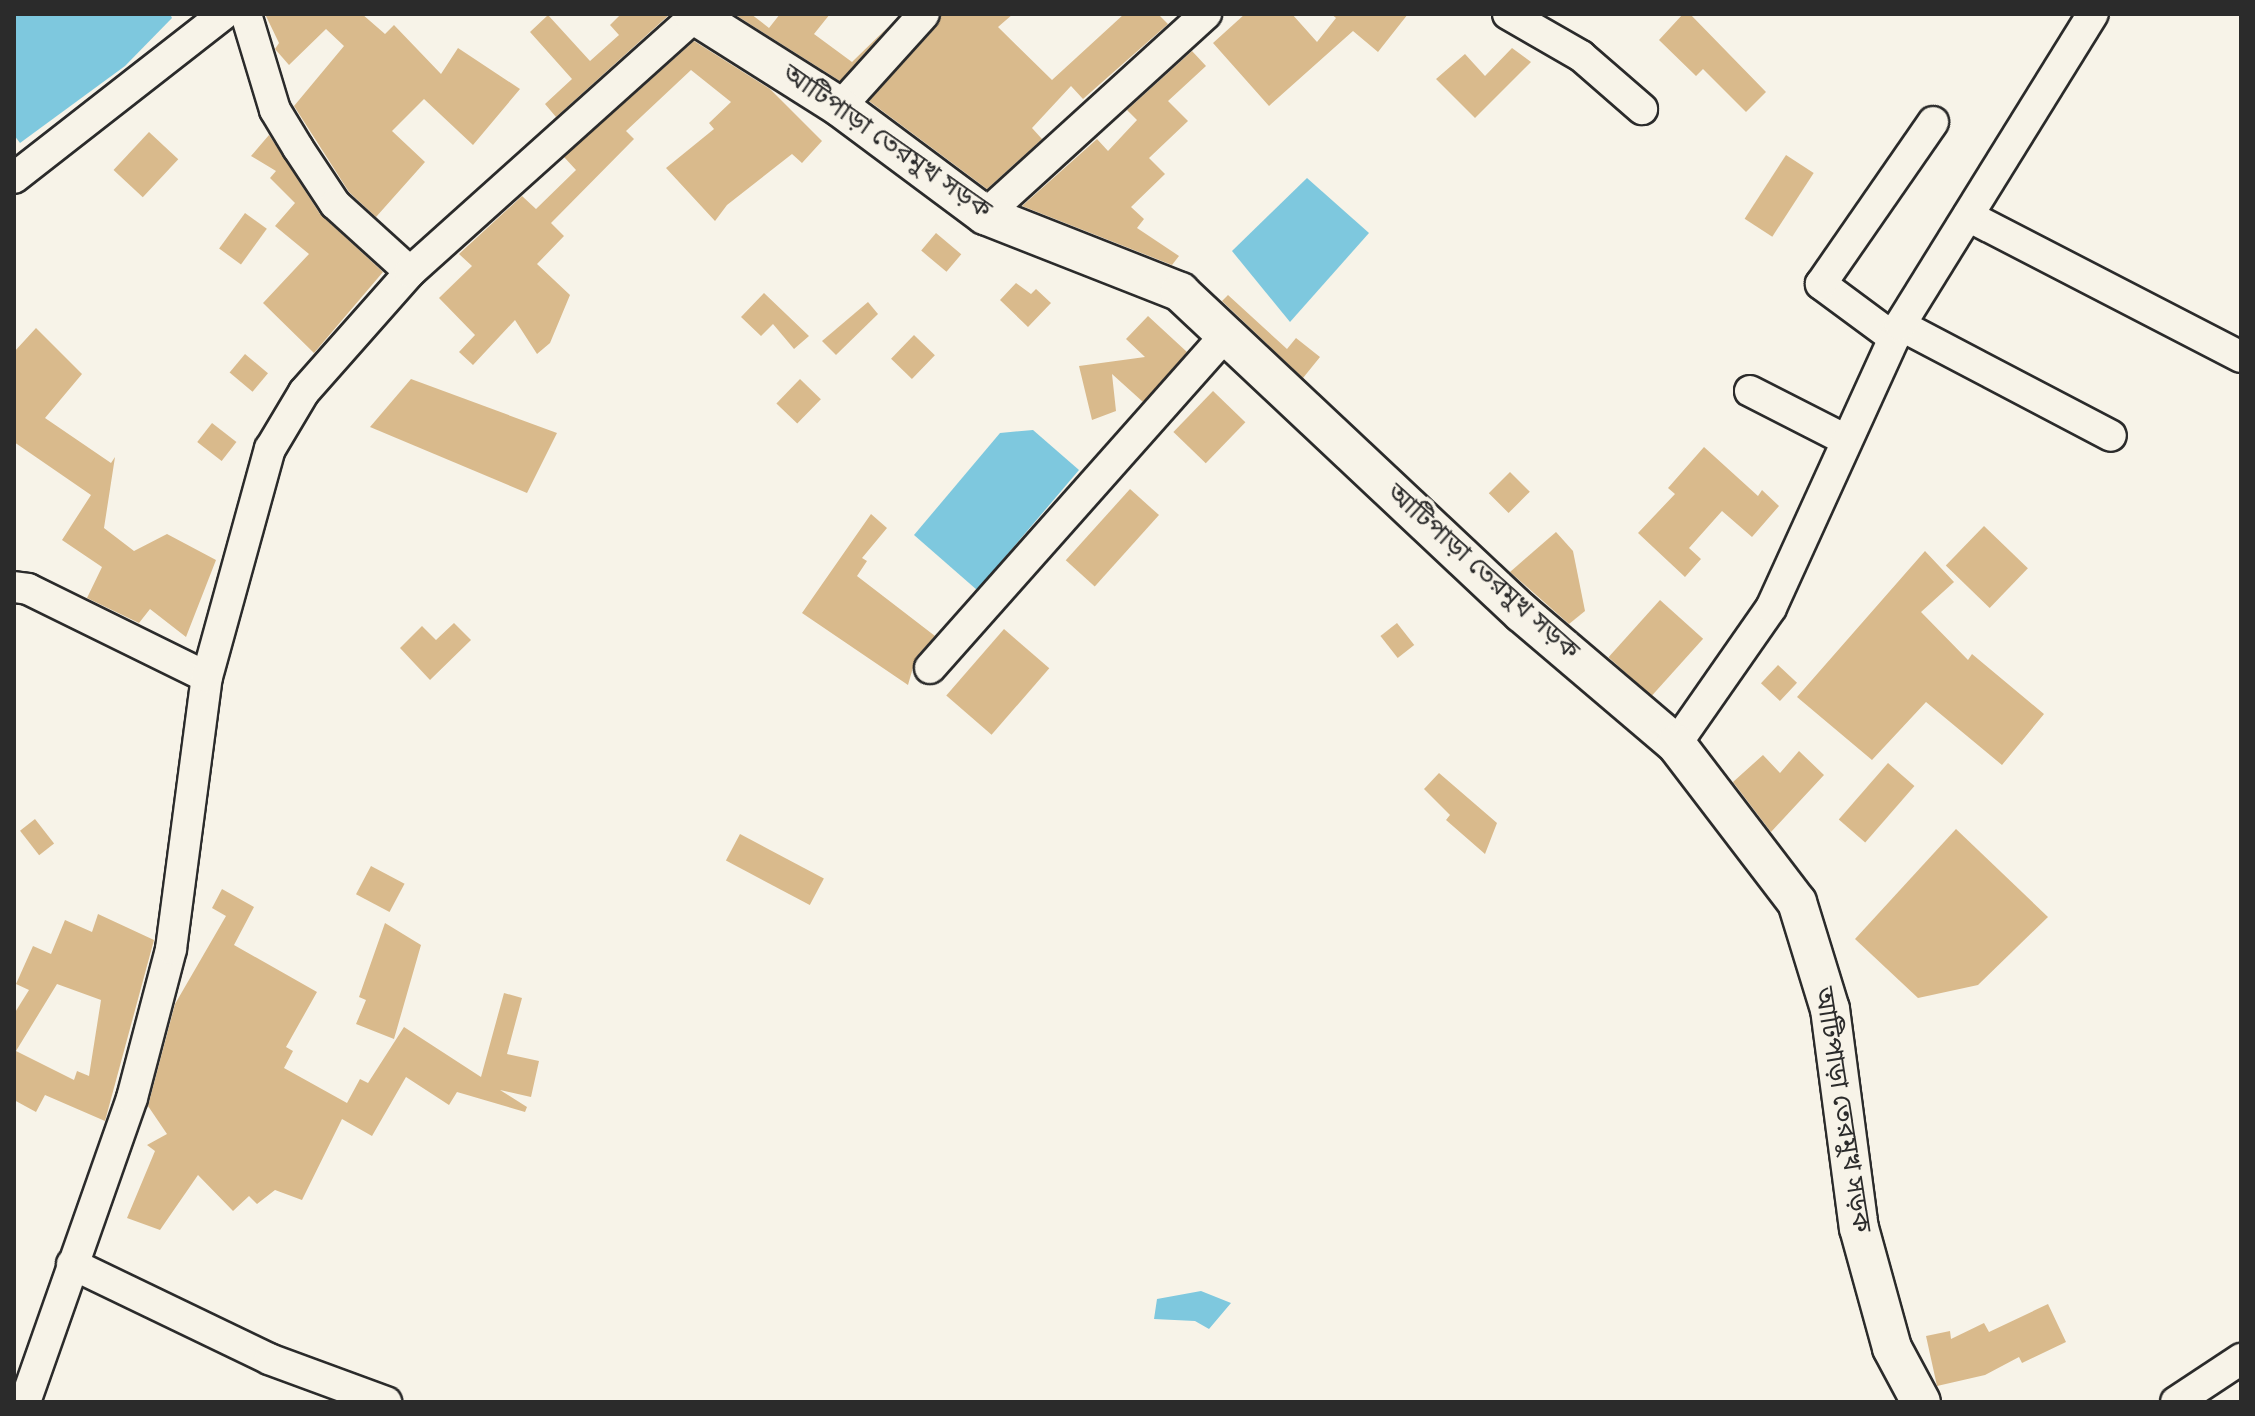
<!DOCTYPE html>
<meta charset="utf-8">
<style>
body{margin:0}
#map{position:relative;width:2255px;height:1416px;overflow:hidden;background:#f7f3e8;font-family:Mynerve,"Noto Sans Bengali",sans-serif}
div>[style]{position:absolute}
.water>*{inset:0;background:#7ec8de}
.building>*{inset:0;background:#d9ba8c;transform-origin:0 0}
.roads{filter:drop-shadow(2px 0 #2b2b2b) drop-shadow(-2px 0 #2b2b2b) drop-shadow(0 2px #2b2b2b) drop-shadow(0 -2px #2b2b2b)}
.minor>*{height:30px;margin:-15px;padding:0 15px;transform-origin:15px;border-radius:15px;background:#f7f3e8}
.major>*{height:38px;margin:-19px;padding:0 19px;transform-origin:19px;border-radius:19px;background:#f7f3e8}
span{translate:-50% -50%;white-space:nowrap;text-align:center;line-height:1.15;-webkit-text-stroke:7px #f7f3e8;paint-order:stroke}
.street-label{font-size:26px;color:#2b2b2b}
.frame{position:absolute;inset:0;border:16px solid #2b2b2b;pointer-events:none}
</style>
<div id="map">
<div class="water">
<i style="clip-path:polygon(14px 14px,170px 14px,172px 18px,125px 66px,20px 143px,14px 135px)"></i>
<i style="clip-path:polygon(1307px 178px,1369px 233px,1290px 322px,1232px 251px)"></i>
<i style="clip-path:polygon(1033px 430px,1079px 470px,977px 590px,914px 535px,1000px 433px)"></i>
<i style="clip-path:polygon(1201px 1291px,1231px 1303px,1209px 1329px,1195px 1321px,1154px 1319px,1157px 1299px)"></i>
</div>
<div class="building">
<i style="clip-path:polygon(265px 14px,362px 14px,385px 34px,394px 25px,441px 74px,458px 48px,520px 89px,473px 145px,424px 99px,392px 131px,425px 162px,376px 217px,349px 192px,294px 106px,344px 46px,326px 29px,289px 65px,275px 49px,279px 43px)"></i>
<i style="clip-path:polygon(621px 14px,670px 14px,556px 117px,545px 104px,572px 79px,530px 32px,548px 15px,590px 61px,619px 35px,610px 25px)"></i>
<i style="clip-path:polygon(734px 14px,751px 14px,769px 28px,780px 14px,830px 14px,814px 34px,852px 62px,888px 27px,840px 81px)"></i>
<i style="clip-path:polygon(942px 14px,1013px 14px,998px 27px,1052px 80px,1124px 14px,1158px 14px,1168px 24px,1083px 99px,1071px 86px,1032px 128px,1042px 139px,987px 189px,869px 101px,937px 26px)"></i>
<i style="clip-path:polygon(1245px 14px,1292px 14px,1317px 42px,1336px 18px,1331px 14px,1408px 14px,1378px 52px,1353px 31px,1269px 106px,1213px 43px)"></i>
<i style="clip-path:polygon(1683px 14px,1690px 14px,1766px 92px,1746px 112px,1703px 69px,1696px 76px,1659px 40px)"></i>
<i style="clip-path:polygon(694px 41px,770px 89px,822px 141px,802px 163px,792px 154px,727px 205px,715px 221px,666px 168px,714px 129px,709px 123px,731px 102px,691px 70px,626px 131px,634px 139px,551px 223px,564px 236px,537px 264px,570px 295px,550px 343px,537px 354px,515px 320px,473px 365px,459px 352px,475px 335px,439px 298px,472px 266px,459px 254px,522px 196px,536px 209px,576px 170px,564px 157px)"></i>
<i style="clip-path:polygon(1512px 48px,1531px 62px,1475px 118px,1436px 79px,1465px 54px,1485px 76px)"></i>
<i style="clip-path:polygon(1192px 51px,1206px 66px,1168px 101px,1188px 121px,1149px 158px,1165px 174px,1131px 207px,1144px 219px,1137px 228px,1179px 256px,1172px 265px,1022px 206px,1097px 139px,1108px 151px,1137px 120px,1127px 110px)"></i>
<i style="left:149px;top:132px;width:40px;height:52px;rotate:43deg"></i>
<i style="clip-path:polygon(269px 135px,320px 214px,383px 272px,314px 353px,263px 303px,309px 254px,275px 226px,295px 203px,270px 178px,276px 171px,251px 156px)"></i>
<i style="left:1786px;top:155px;width:33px;height:76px;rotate:33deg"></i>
<i style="left:245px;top:213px;width:27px;height:44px;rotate:36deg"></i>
<i style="left:936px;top:233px;width:33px;height:23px;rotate:40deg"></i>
<i style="clip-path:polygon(1016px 283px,1031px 294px,1036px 289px,1051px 303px,1028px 327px,1000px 300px)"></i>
<i style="clip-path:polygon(764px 293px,809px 336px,794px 349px,773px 324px,761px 336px,741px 317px)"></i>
<i style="clip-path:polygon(1228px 295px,1287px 349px,1296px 338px,1320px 357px,1303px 378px,1222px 301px)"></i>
<i style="clip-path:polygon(868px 302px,878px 314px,836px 355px,822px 341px)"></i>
<i style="clip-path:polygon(1148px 316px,1187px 352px,1143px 402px,1112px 374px,1116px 411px,1092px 420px,1079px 366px,1145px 357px,1126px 339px)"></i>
<i style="clip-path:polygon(36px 328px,82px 374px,45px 418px,111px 463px,115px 457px,104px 528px,134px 551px,167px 534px,216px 560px,186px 637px,150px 609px,139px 623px,87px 598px,102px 567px,62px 540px,91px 495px,14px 442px,14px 352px)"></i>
<i style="left:914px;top:335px;width:29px;height:33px;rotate:44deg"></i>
<i style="left:245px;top:354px;width:30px;height:24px;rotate:40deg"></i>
<i style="clip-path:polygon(411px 379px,557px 433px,527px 493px,370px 427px)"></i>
<i style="left:800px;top:379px;width:29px;height:34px;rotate:44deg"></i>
<i style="left:1213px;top:391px;width:45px;height:57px;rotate:44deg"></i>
<i style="left:212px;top:423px;width:31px;height:24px;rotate:38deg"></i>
<i style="clip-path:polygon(1704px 447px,1758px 496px,1762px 490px,1779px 506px,1752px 537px,1722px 511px,1689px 548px,1701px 559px,1685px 577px,1638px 533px,1675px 494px,1668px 488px)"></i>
<i style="left:1510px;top:472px;width:28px;height:30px;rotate:45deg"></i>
<i style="left:1130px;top:489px;width:39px;height:96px;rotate:42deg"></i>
<i style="clip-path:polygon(871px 514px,887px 528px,862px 558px,867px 561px,857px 576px,935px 636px,916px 657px,908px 685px,802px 613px)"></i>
<i style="left:1984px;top:526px;width:61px;height:55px;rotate:44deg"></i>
<i style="clip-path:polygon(1556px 532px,1573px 551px,1585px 611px,1569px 624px,1510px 572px)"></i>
<i style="clip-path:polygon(1925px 551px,1954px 582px,1921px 612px,1968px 660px,1972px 654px,2044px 714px,2002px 765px,1926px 702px,1872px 760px,1797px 697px)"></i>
<i style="left:1660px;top:600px;width:58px;height:77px;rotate:42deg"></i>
<i style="clip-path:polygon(454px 623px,471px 640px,430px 680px,400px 648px,422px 626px,436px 640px)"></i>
<i style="left:1397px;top:623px;width:28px;height:21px;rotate:52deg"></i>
<i style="left:1004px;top:629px;width:60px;height:88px;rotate:41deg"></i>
<i style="left:1778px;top:665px;width:26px;height:25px;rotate:43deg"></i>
<i style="clip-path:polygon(1799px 751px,1824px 775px,1771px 832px,1733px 782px,1763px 755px,1780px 773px)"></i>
<i style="left:1888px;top:763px;width:35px;height:75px;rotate:41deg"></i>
<i style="clip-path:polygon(1439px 773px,1497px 823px,1485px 854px,1446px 820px,1450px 815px,1424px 789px)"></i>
<i style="left:35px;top:819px;width:31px;height:19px;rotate:52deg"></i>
<i style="clip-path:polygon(1956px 829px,2048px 917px,1978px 985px,1918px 998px,1855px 939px)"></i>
<i style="left:740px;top:834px;width:95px;height:30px;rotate:28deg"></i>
<i style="left:371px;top:866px;width:38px;height:32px;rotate:28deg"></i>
<i style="clip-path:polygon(222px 889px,254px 907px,234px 945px,317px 992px,286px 1047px,293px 1051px,284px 1068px,347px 1103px,360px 1079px,368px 1083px,404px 1027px,481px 1077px,504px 993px,522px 998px,507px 1054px,539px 1061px,531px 1097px,500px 1090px,527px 1107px,525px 1112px,457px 1092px,449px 1105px,406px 1077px,372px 1136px,342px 1119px,302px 1200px,275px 1190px,257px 1204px,249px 1196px,233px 1211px,198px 1175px,160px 1230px,127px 1218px,155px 1151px,147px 1145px,167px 1134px,148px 1106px,175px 1004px,226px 916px,212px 908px)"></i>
<i style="clip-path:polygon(evenodd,98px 914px,154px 940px,105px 1121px,45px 1095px,36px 1112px,14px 1100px,14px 1014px,29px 990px,16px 984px,33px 946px,51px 954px,65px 920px,92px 932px,98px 914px,57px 984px,101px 1000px,89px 1076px,77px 1071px,74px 1080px,16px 1051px,57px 984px)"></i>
<i style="clip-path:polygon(385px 923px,421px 945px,394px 1039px,356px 1024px,366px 1000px,359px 997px)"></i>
<i style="clip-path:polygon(2048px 1304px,2066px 1342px,2022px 1363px,2019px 1357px,1985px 1375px,1937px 1386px,1926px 1336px,1950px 1331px,1951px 1339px,1984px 1323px,1989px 1332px)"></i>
</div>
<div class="roads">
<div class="minor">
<i style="left:246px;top:14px;width:100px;rotate:73.2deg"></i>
<i style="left:275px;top:110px;width:44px;rotate:58.8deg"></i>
<i style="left:298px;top:148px;width:67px;rotate:56.5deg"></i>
<i style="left:335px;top:204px;width:101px;rotate:42.2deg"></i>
<i style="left:1508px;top:14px;width:84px;rotate:29.9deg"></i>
<i style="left:1581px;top:56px;width:81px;rotate:41deg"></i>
<i style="left:840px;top:107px;width:125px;rotate:-47.9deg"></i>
<i style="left:14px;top:178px;width:266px;rotate:-38deg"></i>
<i style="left:985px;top:215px;width:299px;rotate:-42.3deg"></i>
<i style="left:1968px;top:216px;width:307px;rotate:27.3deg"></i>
<i style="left:1900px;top:325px;width:238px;rotate:27.7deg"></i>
<i style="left:1894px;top:338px;width:91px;rotate:-143.5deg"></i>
<i style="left:1821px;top:284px;width:197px;rotate:-55.3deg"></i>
<i style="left:1750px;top:391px;width:108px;rotate:27deg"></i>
<i style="left:14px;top:587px;width:14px;rotate:8deg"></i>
<i style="left:28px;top:589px;width:199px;rotate:26.2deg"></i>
<i style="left:930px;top:668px;width:446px;rotate:-48.4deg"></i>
<i style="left:1676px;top:744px;width:166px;rotate:-55.1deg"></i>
<i style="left:1771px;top:608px;width:311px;rotate:-65.5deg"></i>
<i style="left:1900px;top:325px;width:366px;rotate:-58.2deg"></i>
<i style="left:72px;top:1264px;width:219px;rotate:25.7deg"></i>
<i style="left:269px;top:1359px;width:125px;rotate:20.2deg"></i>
<i style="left:25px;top:1402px;width:322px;rotate:-70.6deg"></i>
<i style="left:132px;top:1098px;width:154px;rotate:-75.3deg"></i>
<i style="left:171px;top:949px;width:274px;rotate:-82.5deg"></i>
<i style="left:207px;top:677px;width:237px;rotate:-74.6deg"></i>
<i style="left:270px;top:449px;width:66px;rotate:-59.2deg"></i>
<i style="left:304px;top:392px;width:160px;rotate:-48.5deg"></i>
<i style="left:410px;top:272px;width:383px;rotate:-41.9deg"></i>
<i style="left:2176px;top:1402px;width:78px;rotate:-33.5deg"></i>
</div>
<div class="major">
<i style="left:693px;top:14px;width:174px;rotate:32.3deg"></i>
<i style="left:840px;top:107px;width:181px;rotate:36.7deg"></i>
<i style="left:985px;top:215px;width:210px;rotate:21.5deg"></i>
<i style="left:1180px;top:292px;width:469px;rotate:43.2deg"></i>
<i style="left:1522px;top:613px;width:202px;rotate:40.4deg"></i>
<i style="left:1676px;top:744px;width:199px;rotate:52.6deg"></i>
<i style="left:1797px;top:902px;width:112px;rotate:72.9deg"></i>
<i style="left:1830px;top:1009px;width:221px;rotate:82.5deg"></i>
<i style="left:1859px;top:1228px;width:124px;rotate:74.6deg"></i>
<i style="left:1892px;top:1348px;width:61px;rotate:61.8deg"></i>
</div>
</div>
<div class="street-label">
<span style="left:886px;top:143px;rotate:35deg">আটিপাড়া তেরমুখ সড়ক</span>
<span style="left:1482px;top:573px;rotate:42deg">আটিপাড়া তেরমুখ সড়ক</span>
<span style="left:1841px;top:1110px;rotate:81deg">আটিপাড়া তেরমুখ সড়ক</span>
</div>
<div class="frame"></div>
</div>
